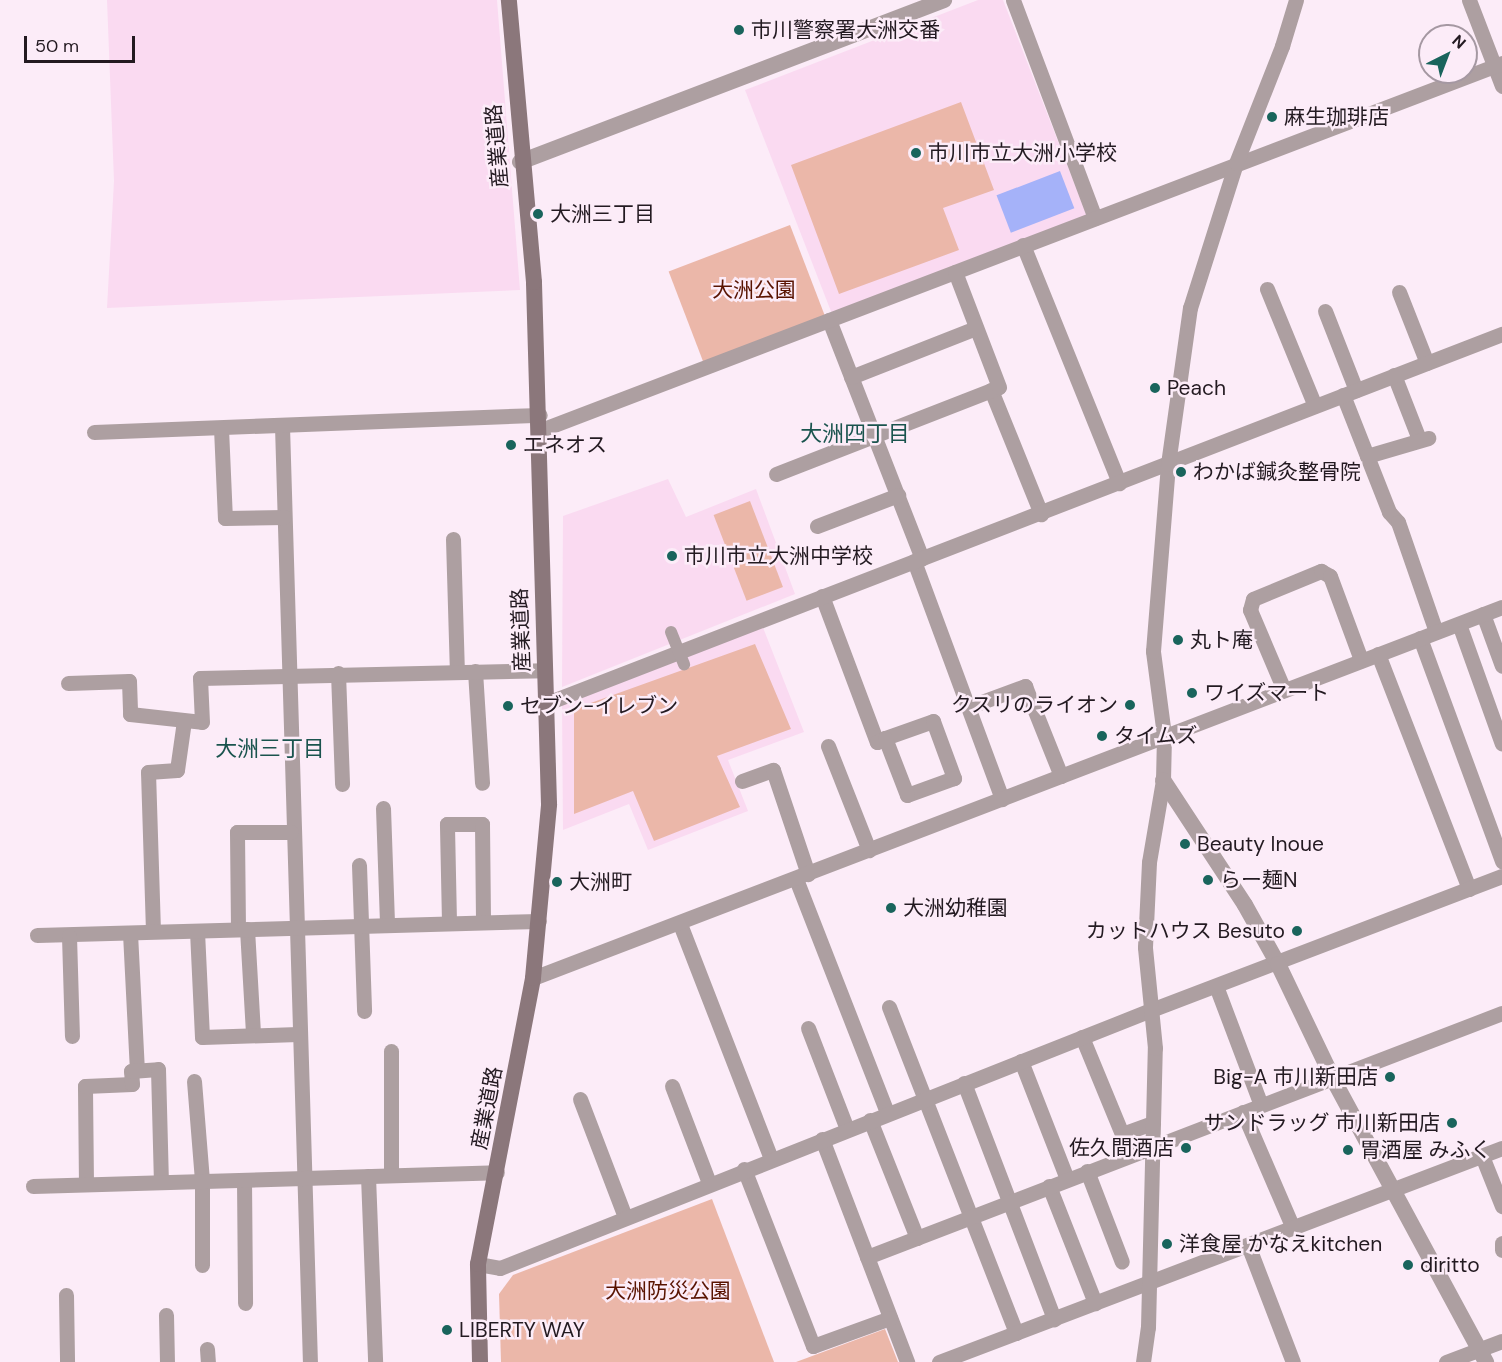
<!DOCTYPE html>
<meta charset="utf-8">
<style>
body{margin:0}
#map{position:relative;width:1502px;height:1362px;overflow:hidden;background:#fcecf8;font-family:"DM Sans","Noto Sans JP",sans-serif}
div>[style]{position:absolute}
.built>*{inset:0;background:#fadaf1}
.green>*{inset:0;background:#ebb7a9;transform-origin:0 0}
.water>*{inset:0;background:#a5b2f9;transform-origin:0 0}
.minor>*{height:15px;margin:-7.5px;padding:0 7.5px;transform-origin:7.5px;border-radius:7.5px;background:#ad9fa1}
.tertiary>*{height:16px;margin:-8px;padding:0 8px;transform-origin:8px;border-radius:8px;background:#ad9fa1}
.secondary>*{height:16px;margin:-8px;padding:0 8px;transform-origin:8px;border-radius:8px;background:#8b777b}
.pedestrian-bridge>*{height:12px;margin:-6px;padding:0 6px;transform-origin:6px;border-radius:6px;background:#ad9fa1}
.dots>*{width:16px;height:16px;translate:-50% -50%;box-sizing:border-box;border:3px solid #fcecf8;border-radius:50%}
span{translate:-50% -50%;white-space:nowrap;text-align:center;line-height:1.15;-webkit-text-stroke:5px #fcecf8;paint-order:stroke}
.poi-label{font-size:21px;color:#231a21}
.left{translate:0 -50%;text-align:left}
.right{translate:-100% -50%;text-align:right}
.street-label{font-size:21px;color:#231a21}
.park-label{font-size:21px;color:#591300}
.neighbourhood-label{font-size:22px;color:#1a544e}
.north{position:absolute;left:1418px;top:24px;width:60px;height:60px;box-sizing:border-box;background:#fcecf8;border:2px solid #a598a2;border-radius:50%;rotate:42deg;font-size:16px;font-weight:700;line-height:24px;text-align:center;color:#231a21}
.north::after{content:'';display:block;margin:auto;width:21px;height:27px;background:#19645c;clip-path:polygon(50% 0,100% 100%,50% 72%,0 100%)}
.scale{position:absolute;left:24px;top:36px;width:111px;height:27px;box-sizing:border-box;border:3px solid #231a21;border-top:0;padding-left:8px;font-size:18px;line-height:21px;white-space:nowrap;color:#231a21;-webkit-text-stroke:4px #fcecf8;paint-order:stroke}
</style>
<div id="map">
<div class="built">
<i style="clip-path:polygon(107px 0,497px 0,520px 290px,107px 308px,114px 181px)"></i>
<i style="clip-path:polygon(978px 0,1003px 0,1087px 216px,832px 314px,745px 90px)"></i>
<i style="clip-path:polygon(668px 479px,686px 517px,756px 489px,795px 594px,562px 687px,563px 516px)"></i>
<i style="clip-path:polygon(762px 625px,804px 732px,728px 760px,748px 811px,648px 850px,629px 804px,563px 830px,562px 703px)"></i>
</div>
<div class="green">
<i style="clip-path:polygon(961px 102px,994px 190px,943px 208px,959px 250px,839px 294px,791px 165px)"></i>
<i style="left:790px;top:225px;width:97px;height:130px;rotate:69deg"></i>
<i style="left:750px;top:501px;width:92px;height:39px;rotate:69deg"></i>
<i style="clip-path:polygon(755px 644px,791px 729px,717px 756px,740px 807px,654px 841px,633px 791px,574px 814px,574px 709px)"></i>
<i style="clip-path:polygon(712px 1199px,774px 1362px,501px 1362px,499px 1294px,513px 1275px)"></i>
<i style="clip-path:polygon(885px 1329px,898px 1362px,796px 1362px)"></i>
</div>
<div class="water">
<i style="left:1060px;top:171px;width:40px;height:68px;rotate:69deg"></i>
</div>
<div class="minor">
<i style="left:1013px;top:0;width:233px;rotate:69.4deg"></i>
<i style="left:1469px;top:0;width:92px;rotate:69deg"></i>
<i style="left:1023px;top:245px;width:257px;rotate:68deg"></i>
<i style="left:1267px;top:289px;width:126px;rotate:67.7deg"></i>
<i style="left:1399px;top:292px;width:76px;rotate:68.5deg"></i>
<i style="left:1325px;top:311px;width:85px;rotate:68.6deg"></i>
<i style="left:829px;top:320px;width:256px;rotate:68.7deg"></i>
<i style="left:1394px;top:375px;width:69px;rotate:68.7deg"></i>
<i style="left:851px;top:377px;width:134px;rotate:-21.4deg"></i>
<i style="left:991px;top:390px;width:134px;rotate:68deg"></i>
<i style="left:1343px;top:395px;width:126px;rotate:68.5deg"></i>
<i style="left:1389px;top:512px;width:13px;rotate:48deg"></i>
<i style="left:1398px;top:522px;width:116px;rotate:70.9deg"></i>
<i style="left:282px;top:426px;width:936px;rotate:88.29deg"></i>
<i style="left:221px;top:428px;width:90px;rotate:87.5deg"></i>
<i style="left:225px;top:518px;width:59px;rotate:-1deg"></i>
<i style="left:541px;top:430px;width:1029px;rotate:-20.9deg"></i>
<i style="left:94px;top:432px;width:446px;rotate:-2.2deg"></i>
<i style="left:1367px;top:456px;width:64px;rotate:-16.4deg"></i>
<i style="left:776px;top:474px;width:239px;rotate:-21.3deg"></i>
<i style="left:999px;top:387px;width:123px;rotate:-110.9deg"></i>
<i style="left:817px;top:526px;width:87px;rotate:-20.9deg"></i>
<i style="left:453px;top:539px;width:132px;rotate:88.3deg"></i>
<i style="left:914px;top:561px;width:254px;rotate:69.7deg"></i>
<i style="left:822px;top:596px;width:156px;rotate:69.4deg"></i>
<i style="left:877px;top:742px;width:9px;rotate:-27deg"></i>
<i style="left:885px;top:738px;width:51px;rotate:-19.5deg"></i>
<i style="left:933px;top:721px;width:61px;rotate:69.8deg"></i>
<i style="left:954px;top:778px;width:50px;rotate:160.1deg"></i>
<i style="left:907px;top:795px;width:61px;rotate:-111.1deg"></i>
<i style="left:1483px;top:614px;width:55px;rotate:69.9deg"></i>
<i style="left:1459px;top:624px;width:127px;rotate:70.3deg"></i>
<i style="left:1420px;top:638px;width:238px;rotate:69.8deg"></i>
<i style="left:1378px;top:654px;width:252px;rotate:68.8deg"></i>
<i style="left:475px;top:671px;width:112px;rotate:86.4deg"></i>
<i style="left:338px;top:673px;width:111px;rotate:87.9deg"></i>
<i style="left:68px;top:683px;width:61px;rotate:-1.9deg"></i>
<i style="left:129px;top:681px;width:33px;rotate:88deg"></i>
<i style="left:130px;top:714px;width:72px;rotate:6.3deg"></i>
<i style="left:202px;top:722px;width:44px;rotate:-92.6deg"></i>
<i style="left:200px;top:678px;width:345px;rotate:-1.3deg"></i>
<i style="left:1284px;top:690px;width:87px;rotate:-113deg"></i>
<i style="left:1250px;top:610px;width:11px;rotate:-75deg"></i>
<i style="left:1253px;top:599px;width:74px;rotate:-22.4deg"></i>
<i style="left:1321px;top:571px;width:10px;rotate:29deg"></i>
<i style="left:1330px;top:576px;width:90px;rotate:69.7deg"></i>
<i style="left:547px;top:703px;width:1024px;rotate:-21.13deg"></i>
<i style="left:968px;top:707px;width:61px;rotate:-20.2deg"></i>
<i style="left:1025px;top:686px;width:97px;rotate:68.2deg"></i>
<i style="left:828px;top:746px;width:112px;rotate:68.5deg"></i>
<i style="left:742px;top:781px;width:33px;rotate:-20deg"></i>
<i style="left:773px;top:770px;width:110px;rotate:71.4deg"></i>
<i style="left:383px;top:808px;width:115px;rotate:88deg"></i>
<i style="left:359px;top:865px;width:146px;rotate:88deg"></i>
<i style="left:796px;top:879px;width:251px;rotate:68.7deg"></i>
<i style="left:449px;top:922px;width:98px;rotate:-91.2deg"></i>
<i style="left:447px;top:824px;width:35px"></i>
<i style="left:482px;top:824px;width:96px;rotate:89.4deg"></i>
<i style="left:680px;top:924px;width:252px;rotate:68.8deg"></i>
<i style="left:238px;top:929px;width:97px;rotate:-90.6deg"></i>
<i style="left:237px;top:832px;width:54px"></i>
<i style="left:247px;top:929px;width:105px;rotate:86.7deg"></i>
<i style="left:153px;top:931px;width:159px;rotate:-91.8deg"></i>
<i style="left:148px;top:772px;width:29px;rotate:-4deg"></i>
<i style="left:177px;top:770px;width:49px;rotate:-81.9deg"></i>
<i style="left:197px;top:931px;width:106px;rotate:87.3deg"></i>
<i style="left:202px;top:1037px;width:96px;rotate:-1.8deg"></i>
<i style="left:130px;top:933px;width:137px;rotate:87.1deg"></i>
<i style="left:37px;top:935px;width:502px;rotate:-1.6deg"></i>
<i style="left:69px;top:936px;width:100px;rotate:88.3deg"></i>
<i style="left:533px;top:978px;width:1038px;rotate:-20.95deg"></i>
<i style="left:1216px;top:986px;width:127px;rotate:69.3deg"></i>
<i style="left:889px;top:1007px;width:350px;rotate:68.7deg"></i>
<i style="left:808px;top:1028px;width:108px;rotate:68.9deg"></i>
<i style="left:1082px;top:1037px;width:105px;rotate:67.6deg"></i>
<i style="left:1122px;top:1134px;width:33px;rotate:-20deg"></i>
<i style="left:1021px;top:1061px;width:127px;rotate:68.7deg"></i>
<i style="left:194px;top:1081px;width:100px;rotate:85.4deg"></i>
<i style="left:202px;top:1181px;width:84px;rotate:90deg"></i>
<i style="left:964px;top:1083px;width:253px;rotate:69.1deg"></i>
<i style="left:672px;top:1086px;width:104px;rotate:69.1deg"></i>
<i style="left:580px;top:1099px;width:126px;rotate:69.1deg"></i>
<i style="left:1243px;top:1112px;width:126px;rotate:66.7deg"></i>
<i style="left:870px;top:1120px;width:127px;rotate:68.3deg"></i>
<i style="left:822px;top:1139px;width:239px;rotate:69.1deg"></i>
<i style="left:1482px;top:1156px;width:54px;rotate:68.2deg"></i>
<i style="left:744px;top:1169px;width:190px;rotate:68.7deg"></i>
<i style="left:813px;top:1346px;width:82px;rotate:-20deg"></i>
<i style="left:1087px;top:1171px;width:97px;rotate:69deg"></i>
<i style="left:391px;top:1175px;width:124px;rotate:-90deg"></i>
<i style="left:368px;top:1176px;width:186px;rotate:87.8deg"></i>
<i style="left:244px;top:1180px;width:123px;rotate:89.5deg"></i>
<i style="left:86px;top:1184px;width:98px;rotate:-90.6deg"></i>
<i style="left:85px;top:1086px;width:47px;rotate:-2.4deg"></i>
<i style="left:132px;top:1084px;width:13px;rotate:-94deg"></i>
<i style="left:131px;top:1071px;width:27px;rotate:-4deg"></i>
<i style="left:158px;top:1069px;width:113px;rotate:88.5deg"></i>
<i style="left:33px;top:1186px;width:464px;rotate:-1.7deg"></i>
<i style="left:1049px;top:1186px;width:126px;rotate:68.5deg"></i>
<i style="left:1502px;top:1243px;width:7px;rotate:90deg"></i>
<i style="left:1248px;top:1245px;width:125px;rotate:69deg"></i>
<i style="left:867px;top:1257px;width:680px;rotate:-21.02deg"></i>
<i style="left:478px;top:1264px;width:22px;rotate:10deg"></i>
<i style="left:500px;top:1268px;width:700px;rotate:-21.62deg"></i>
<i style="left:1151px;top:1010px;width:376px;rotate:-20.9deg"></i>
<i style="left:66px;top:1295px;width:67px;rotate:89.1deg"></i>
<i style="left:166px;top:1315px;width:47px;rotate:88.8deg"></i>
<i style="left:207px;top:1349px;width:13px;rotate:86deg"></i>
<i style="left:939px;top:1362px;width:602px;rotate:-20.81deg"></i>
<i style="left:1143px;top:1362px;width:35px;rotate:-82deg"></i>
<i style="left:1148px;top:1327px;width:279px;rotate:-88.6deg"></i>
<i style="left:1155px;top:1048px;width:101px;rotate:-95.7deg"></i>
<i style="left:1145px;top:947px;width:85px;rotate:-87.3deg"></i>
<i style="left:1149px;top:862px;width:83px;rotate:-80.3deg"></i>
<i style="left:1163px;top:780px;width:45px;rotate:-88.7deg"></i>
<i style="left:1164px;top:735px;width:85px;rotate:-97.5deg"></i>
<i style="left:1153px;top:651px;width:188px;rotate:-85.4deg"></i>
<i style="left:1168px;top:464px;width:158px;rotate:-82deg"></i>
<i style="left:1190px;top:308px;width:152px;rotate:-72.4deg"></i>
<i style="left:1236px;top:163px;width:126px;rotate:-68.5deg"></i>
<i style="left:1282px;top:46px;width:48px;rotate:-73.1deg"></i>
<i style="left:1446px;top:1362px;width:60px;rotate:-20.6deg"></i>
</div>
<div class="tertiary">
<i style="left:520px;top:162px;width:454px;rotate:-20.9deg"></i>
<i style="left:1163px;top:780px;width:149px;rotate:56.7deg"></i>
<i style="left:1245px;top:905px;width:68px;rotate:60.8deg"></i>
<i style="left:1278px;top:964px;width:127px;rotate:64.4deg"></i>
<i style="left:1333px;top:1079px;width:322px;rotate:61.6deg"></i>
</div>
<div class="secondary">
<i style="left:480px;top:1362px;width:98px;rotate:-91.2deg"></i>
<i style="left:478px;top:1264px;width:291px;rotate:-79.1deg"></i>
<i style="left:533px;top:978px;width:175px;rotate:-84.7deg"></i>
<i style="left:549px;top:804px;width:522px;rotate:-91.65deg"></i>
<i style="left:534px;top:282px;width:283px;rotate:-95.1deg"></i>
</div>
<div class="pedestrian-bridge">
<i style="left:671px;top:632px;width:35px;rotate:68deg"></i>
</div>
<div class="dots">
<i style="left:739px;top:30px;background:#19645c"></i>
<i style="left:1272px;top:117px;background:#19645c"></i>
<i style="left:916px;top:153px;background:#19645c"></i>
<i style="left:538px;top:214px;background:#19645c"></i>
<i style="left:1155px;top:388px;background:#19645c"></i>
<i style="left:511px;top:445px;background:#19645c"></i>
<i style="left:1181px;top:472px;background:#19645c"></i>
<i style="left:672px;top:556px;background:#19645c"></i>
<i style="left:1178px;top:640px;background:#19645c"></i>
<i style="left:1192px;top:693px;background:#19645c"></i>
<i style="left:1130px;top:705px;background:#19645c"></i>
<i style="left:508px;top:706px;background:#19645c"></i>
<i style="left:1102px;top:736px;background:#19645c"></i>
<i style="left:1185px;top:844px;background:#19645c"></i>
<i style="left:1208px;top:880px;background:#19645c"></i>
<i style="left:557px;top:882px;background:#19645c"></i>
<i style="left:891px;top:908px;background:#19645c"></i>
<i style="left:1297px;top:931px;background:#19645c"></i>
<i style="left:1390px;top:1077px;background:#19645c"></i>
<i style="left:1452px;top:1123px;background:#19645c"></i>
<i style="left:1186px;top:1148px;background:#19645c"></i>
<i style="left:1348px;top:1150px;background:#19645c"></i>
<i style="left:1167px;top:1244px;background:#19645c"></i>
<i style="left:1408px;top:1265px;background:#19645c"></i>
<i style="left:447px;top:1330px;background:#19645c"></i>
</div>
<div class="poi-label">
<span class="left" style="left:751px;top:30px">市川警察署大洲交番</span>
<span class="left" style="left:1284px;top:117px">麻生珈琲店</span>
<span class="left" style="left:928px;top:153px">市川市立大洲小学校</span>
<span class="left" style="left:550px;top:214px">大洲三丁目</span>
<span class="left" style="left:1167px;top:388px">Peach</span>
<span class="left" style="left:523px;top:445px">エネオス</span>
<span class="left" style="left:1193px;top:472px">わかば鍼灸整骨院</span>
<span class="left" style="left:684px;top:556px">市川市立大洲中学校</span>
<span class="left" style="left:1190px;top:640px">丸ト庵</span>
<span class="left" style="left:1204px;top:693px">ワイズマート</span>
<span class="right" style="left:1118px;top:705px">クスリのライオン</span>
<span class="left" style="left:520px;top:706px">セブン-イレブン</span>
<span class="left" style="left:1114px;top:736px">タイムズ</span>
<span class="left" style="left:1197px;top:844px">Beauty Inoue</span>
<span class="left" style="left:1220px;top:880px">らー麺N</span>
<span class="left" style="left:569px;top:882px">大洲町</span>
<span class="left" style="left:903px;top:908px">大洲幼稚園</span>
<span class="right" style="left:1285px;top:931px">カットハウス Besuto</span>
<span class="right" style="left:1378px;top:1077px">Big-A 市川新田店</span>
<span class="right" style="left:1440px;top:1123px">サンドラッグ 市川新田店</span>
<span class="right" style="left:1174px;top:1148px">佐久間酒店</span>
<span class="left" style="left:1360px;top:1150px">胃酒屋 みふく</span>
<span class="left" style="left:1179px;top:1244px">洋食屋 かなえkitchen</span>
<span class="left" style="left:1420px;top:1265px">diritto</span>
<span class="left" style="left:459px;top:1330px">LIBERTY WAY</span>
</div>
<div class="street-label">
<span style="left:497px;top:146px;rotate:-95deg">産業道路</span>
<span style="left:521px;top:630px;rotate:-92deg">産業道路</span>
<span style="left:487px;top:1108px;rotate:-79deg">産業道路</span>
</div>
<div class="park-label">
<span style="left:754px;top:290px">大洲公園</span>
<span style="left:668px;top:1291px">大洲防災公園</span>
</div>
<div class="neighbourhood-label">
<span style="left:855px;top:434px">大洲四丁目</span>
<span style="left:270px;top:749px">大洲三丁目</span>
</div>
<div class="north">N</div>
<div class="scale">50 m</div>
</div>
